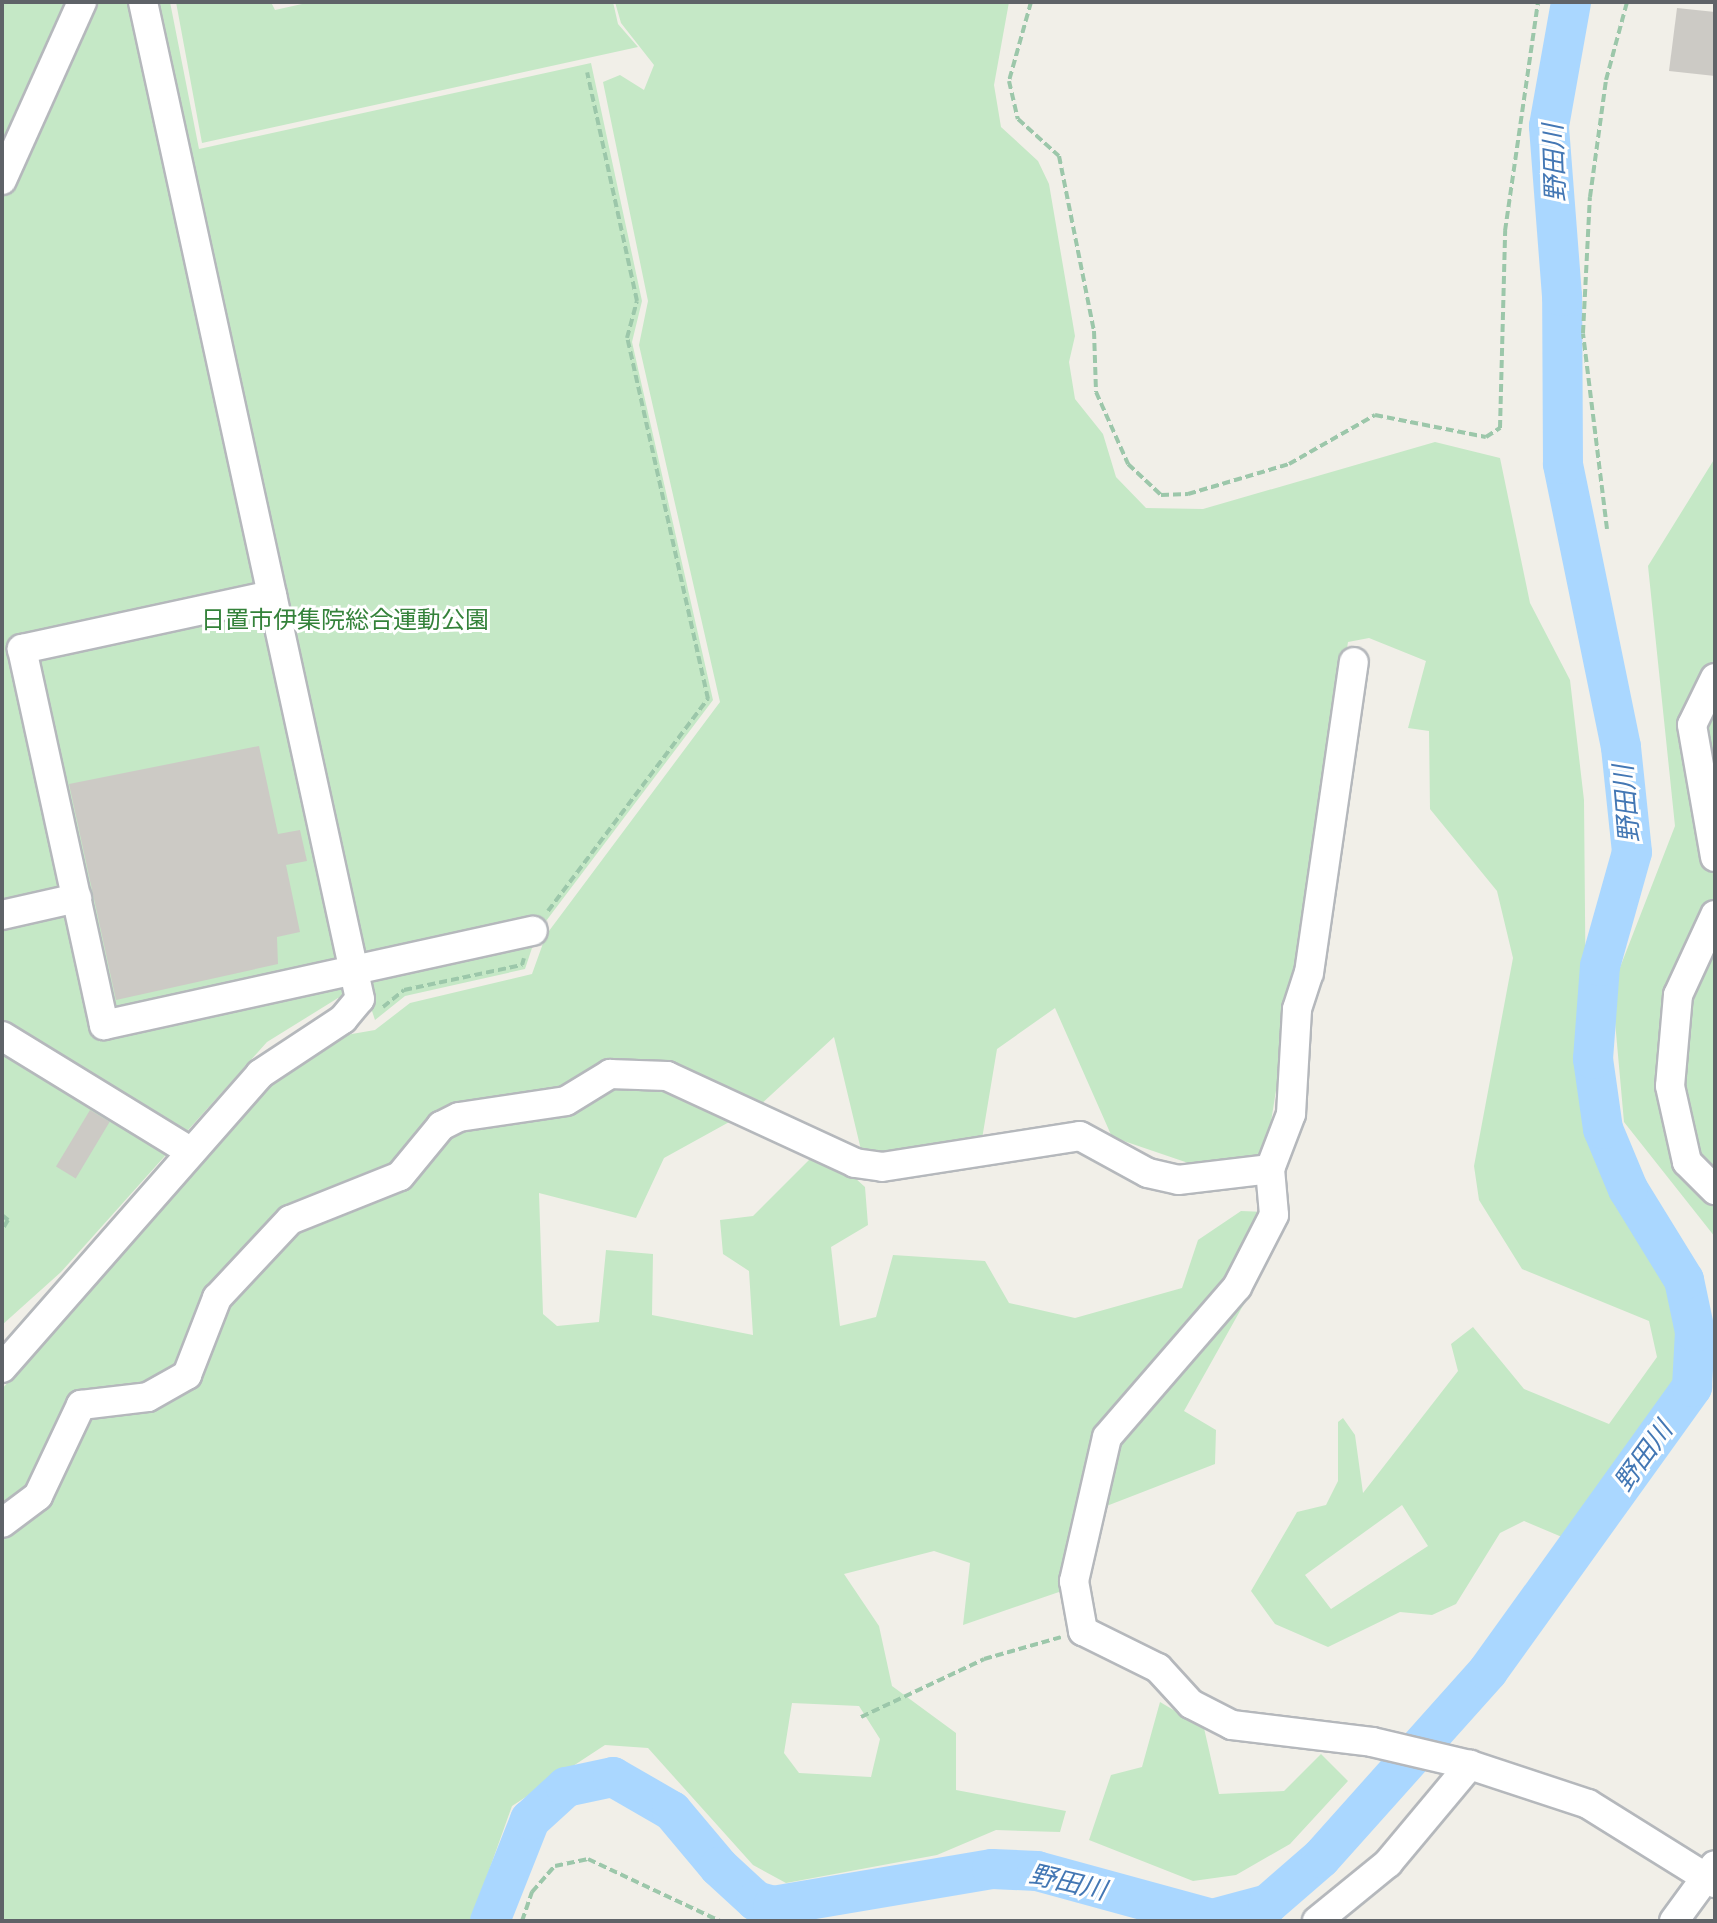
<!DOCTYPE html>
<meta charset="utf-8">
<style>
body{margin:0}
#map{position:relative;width:1717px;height:1923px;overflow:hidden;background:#f1efe8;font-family:"PT Sans","Noto Sans JP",sans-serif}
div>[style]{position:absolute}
.green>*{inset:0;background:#c5e8c6}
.river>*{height:40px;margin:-20px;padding:0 20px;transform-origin:20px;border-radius:20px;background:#aad7ff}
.building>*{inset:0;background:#cccac5;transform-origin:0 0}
.path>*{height:4px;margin-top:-2px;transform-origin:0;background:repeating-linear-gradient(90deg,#9cc7aa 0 8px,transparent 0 12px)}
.roads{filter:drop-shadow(2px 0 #b5b8bc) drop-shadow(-2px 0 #b5b8bc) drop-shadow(0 2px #b5b8bc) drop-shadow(0 -2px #b5b8bc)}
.minor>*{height:28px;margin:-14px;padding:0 14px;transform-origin:14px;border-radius:14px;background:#fff}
span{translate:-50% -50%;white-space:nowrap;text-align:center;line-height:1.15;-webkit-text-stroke:6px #fff;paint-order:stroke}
.park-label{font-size:24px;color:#34823a}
.water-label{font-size:26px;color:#4377b4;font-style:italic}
.frame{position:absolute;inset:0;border:4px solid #5f6368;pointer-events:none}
</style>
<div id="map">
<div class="green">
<i style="clip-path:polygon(2px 2px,170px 2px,199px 149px,591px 63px,642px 301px,632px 342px,713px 700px,537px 933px,525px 969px,405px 996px,375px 1020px,372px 1011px,338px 998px,267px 1042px,61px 1272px,2px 1325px)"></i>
<i style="clip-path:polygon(176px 2px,271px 2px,275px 10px,311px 2px,613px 2px,618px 24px,638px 47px,202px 143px)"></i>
<i style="clip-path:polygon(evenodd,615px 2px,1009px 2px,994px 85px,1001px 127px,1038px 161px,1049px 184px,1075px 336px,1069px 362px,1075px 399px,1103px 434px,1116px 477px,1146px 508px,1203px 509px,1435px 442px,1500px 458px,1530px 603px,1570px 680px,1584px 800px,1587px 1136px,1673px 1285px,1682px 1383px,1569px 1540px,1524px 1521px,1500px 1533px,1456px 1604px,1432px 1615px,1400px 1612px,1328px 1647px,1275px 1624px,1251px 1591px,1297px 1512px,1326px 1505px,1338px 1481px,1338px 1422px,1343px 1418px,1355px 1435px,1363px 1493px,1458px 1371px,1451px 1344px,1473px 1327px,1524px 1389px,1609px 1424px,1657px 1357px,1649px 1321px,1522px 1269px,1479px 1200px,1474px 1166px,1513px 958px,1497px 891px,1430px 809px,1429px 731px,1408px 728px,1426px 661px,1369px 638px,1348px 642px,1266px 1153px,1200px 1167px,1112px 1137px,1055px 1008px,997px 1049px,981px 1145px,909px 1156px,862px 1154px,834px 1037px,760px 1105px,664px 1158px,636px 1218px,539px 1193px,543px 1314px,557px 1326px,599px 1322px,606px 1250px,653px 1254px,652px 1315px,753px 1335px,749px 1271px,723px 1254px,720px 1220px,753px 1216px,814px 1155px,835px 1160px,865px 1187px,868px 1225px,831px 1247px,840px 1326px,876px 1317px,893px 1255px,985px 1261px,1009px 1303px,1075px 1318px,1182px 1288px,1198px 1240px,1241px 1211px,1266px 1212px,1245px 1302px,1184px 1411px,1216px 1430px,1215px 1464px,1073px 1519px,1059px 1592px,963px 1625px,970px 1563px,934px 1551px,844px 1574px,879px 1626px,892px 1686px,956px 1733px,956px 1790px,1066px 1811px,1060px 1832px,996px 1830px,937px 1855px,786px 1883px,753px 1865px,648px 1748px,605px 1745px,512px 1806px,471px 1921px,2px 1921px,2px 1389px,277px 1076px,346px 1035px,375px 1030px,410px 1003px,532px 974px,546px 935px,720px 702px,639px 345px,648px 301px,603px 82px,620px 75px,644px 90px,654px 65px,621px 23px,615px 2px,1402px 1505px,1428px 1546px,1331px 1609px,1305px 1575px,1402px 1505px,615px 2px,792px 1703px,859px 1706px,880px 1739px,871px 1777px,799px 1773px,784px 1753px,792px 1703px)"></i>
<i style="clip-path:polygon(1715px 458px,1715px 1237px,1624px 1122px,1612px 988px,1675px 826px,1648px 566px)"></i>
<i style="clip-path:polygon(1160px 1702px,1204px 1728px,1219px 1794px,1284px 1791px,1321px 1754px,1348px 1781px,1290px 1844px,1236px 1875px,1193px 1881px,1089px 1840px,1111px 1775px,1142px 1767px)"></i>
</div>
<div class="river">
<i style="left:490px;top:1921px;width:109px;rotate:-68.4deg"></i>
<i style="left:530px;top:1820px;width:49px;rotate:-42.5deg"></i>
<i style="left:566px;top:1787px;width:48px;rotate:-12deg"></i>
<i style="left:613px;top:1777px;width:68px;rotate:30deg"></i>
<i style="left:672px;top:1811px;width:73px;rotate:50deg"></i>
<i style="left:719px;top:1867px;width:50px;rotate:42.6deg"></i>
<i style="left:756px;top:1901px;width:18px;rotate:16deg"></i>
<i style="left:773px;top:1906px;width:222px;rotate:-9.6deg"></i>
<i style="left:992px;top:1869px;width:45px;rotate:2.5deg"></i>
<i style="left:1037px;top:1871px;width:181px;rotate:15.3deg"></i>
<i style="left:1212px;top:1919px;width:58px;rotate:-15deg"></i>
<i style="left:1268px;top:1904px;width:70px;rotate:-41deg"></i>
<i style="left:1321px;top:1858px;width:251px;rotate:-48.2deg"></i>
<i style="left:1488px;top:1671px;width:350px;rotate:-54.3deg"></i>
<i style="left:1692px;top:1387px;width:55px;rotate:-86.9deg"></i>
<i style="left:1695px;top:1332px;width:53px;rotate:-101.9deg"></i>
<i style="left:1684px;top:1280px;width:107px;rotate:-121.6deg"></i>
<i style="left:1628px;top:1189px;width:65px;rotate:-112.6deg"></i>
<i style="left:1603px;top:1129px;width:71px;rotate:-98.1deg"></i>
<i style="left:1593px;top:1059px;width:93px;rotate:-85.7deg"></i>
<i style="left:1600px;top:966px;width:118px;rotate:-74.3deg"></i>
<i style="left:1632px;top:852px;width:106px;rotate:-96deg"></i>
<i style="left:1621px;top:747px;width:289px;rotate:-101.6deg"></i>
<i style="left:1563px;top:464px;width:168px;rotate:-90.3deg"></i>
<i style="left:1562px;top:296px;width:170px;rotate:-94.4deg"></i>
<i style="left:1549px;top:126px;width:126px;rotate:-79.9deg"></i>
</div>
<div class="building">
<i style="clip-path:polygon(1677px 8px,1715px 12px,1715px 76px,1669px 71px)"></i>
<i style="clip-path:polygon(259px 746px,278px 834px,300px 830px,307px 861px,286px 865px,300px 932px,277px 937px,278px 964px,116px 1000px,69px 784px)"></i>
<i style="left:90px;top:1110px;width:23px;height:66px;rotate:31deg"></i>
</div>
<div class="path">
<i style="left:1031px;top:2px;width:82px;rotate:105.6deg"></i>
<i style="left:1009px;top:81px;width:39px;rotate:77deg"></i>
<i style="left:1018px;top:119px;width:55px;rotate:42.1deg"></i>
<i style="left:1059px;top:156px;width:178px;rotate:78.7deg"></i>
<i style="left:1094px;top:331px;width:61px;rotate:88.1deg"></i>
<i style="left:1096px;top:392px;width:79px;rotate:66deg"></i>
<i style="left:1128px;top:464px;width:45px;rotate:43.2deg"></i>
<i style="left:1161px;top:495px;width:27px;rotate:-2deg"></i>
<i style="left:1188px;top:494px;width:105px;rotate:-16.5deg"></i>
<i style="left:1289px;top:464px;width:99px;rotate:-29.7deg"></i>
<i style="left:1375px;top:415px;width:113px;rotate:11.2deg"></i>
<i style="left:1486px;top:437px;width:17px;rotate:-33deg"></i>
<i style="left:1500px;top:428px;width:197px;rotate:-88.5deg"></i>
<i style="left:1505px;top:231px;width:231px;rotate:-81.8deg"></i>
<i style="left:1607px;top:529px;width:197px;rotate:-97deg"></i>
<i style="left:1583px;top:333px;width:136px;rotate:-87.1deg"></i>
<i style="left:1590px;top:197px;width:118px;rotate:-82.2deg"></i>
<i style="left:1606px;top:80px;width:81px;rotate:-74.9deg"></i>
<i style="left:548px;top:911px;width:266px;rotate:-53deg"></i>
<i style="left:708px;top:699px;width:370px;rotate:-102.6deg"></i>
<i style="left:627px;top:338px;width:38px;rotate:-75deg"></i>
<i style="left:637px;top:301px;width:234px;rotate:-102.3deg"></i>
<i style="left:383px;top:1007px;width:27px;rotate:-39deg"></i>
<i style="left:404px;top:990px;width:121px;rotate:-12deg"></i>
<i style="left:522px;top:965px;width:7px;rotate:-74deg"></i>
<i style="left:2px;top:1215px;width:8px;rotate:40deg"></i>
<i style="left:8px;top:1220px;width:12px;rotate:121deg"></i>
<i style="left:861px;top:1717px;width:136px;rotate:-25.2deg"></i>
<i style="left:984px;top:1659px;width:80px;rotate:-15.9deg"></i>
<i style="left:522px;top:1921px;width:31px;rotate:-71deg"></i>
<i style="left:532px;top:1892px;width:35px;rotate:-49deg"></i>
<i style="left:555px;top:1866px;width:34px;rotate:-12deg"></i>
<i style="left:588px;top:1859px;width:146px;rotate:25.2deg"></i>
</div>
<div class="roads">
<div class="minor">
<i style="left:2px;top:180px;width:195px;rotate:-65.8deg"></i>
<i style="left:272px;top:595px;width:256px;rotate:167.8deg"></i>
<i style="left:22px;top:649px;width:385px;rotate:77.7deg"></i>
<i style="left:104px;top:1025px;width:439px;rotate:-12.4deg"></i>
<i style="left:1715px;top:678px;width:52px;rotate:116.1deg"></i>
<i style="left:1692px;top:725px;width:134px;rotate:80.1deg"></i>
<i style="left:2px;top:915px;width:77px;rotate:-12.8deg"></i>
<i style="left:1715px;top:915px;width:88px;rotate:114.8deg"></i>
<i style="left:1678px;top:995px;width:91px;rotate:95deg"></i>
<i style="left:1670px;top:1086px;width:78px;rotate:77.4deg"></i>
<i style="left:1687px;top:1162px;width:40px;rotate:45deg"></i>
<i style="left:2px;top:1036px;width:222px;rotate:31.5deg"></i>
<i style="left:1270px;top:1169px;width:59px;rotate:-69.1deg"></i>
<i style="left:1291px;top:1114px;width:105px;rotate:-86.7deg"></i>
<i style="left:1297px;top:1009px;width:38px;rotate:-72deg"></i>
<i style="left:1309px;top:973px;width:314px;rotate:-81.8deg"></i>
<i style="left:2px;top:1368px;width:391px;rotate:-48.7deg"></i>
<i style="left:260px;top:1074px;width:100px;rotate:-33.5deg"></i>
<i style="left:343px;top:1019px;width:26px;rotate:-50deg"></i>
<i style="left:360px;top:999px;width:1020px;rotate:-102.28deg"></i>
<i style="left:2px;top:1523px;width:45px;rotate:-36.9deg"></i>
<i style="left:38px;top:1496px;width:101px;rotate:-64.7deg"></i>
<i style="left:81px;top:1405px;width:67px;rotate:-6.8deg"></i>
<i style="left:148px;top:1397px;width:45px;rotate:-29.4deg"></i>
<i style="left:187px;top:1375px;width:83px;rotate:-68.7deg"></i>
<i style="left:217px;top:1298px;width:107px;rotate:-46.9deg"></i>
<i style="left:290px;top:1220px;width:118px;rotate:-21.8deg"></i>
<i style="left:400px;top:1176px;width:65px;rotate:-50.6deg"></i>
<i style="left:441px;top:1126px;width:20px;rotate:-27deg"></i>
<i style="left:459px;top:1117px;width:108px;rotate:-8.5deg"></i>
<i style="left:566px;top:1101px;width:52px;rotate:-31.5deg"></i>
<i style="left:610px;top:1074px;width:57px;rotate:2deg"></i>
<i style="left:667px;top:1076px;width:207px;rotate:24.8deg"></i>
<i style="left:855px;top:1163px;width:27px;rotate:8deg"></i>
<i style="left:882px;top:1167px;width:200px;rotate:-8.9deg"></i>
<i style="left:1080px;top:1136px;width:77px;rotate:28.6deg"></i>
<i style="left:1148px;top:1173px;width:31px;rotate:13deg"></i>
<i style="left:1178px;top:1180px;width:93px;rotate:-6.8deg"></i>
<i style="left:1270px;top:1169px;width:46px;rotate:85deg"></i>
<i style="left:1274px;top:1215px;width:81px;rotate:117.2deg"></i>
<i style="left:1237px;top:1287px;width:198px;rotate:130.9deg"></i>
<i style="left:1107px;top:1437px;width:148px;rotate:102.9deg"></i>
<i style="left:1074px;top:1581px;width:51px;rotate:79.8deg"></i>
<i style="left:1083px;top:1631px;width:84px;rotate:26.3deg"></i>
<i style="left:1158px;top:1668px;width:49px;rotate:47.5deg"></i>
<i style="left:1191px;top:1704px;width:46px;rotate:27.1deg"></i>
<i style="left:1232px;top:1725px;width:141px;rotate:6.9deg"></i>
<i style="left:1372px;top:1742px;width:101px;rotate:13.2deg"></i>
<i style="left:1470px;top:1765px;width:124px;rotate:18.3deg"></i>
<i style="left:1588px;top:1804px;width:150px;rotate:31.9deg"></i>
<i style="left:1317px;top:1921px;width:92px;rotate:-39.2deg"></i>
<i style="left:1388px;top:1863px;width:128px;rotate:-50.1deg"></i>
<i style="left:1674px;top:1921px;width:69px;rotate:-53.8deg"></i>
</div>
</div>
<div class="park-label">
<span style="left:345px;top:620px">日置市伊集院総合運動公園</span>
</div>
<div class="water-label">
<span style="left:1554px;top:163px;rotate:-92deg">野田川</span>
<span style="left:1626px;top:804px;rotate:-95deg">野田川</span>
<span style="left:1643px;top:1456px;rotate:-54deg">野田川</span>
<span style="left:1068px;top:1882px;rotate:13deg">野田川</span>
</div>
<div class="frame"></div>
</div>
